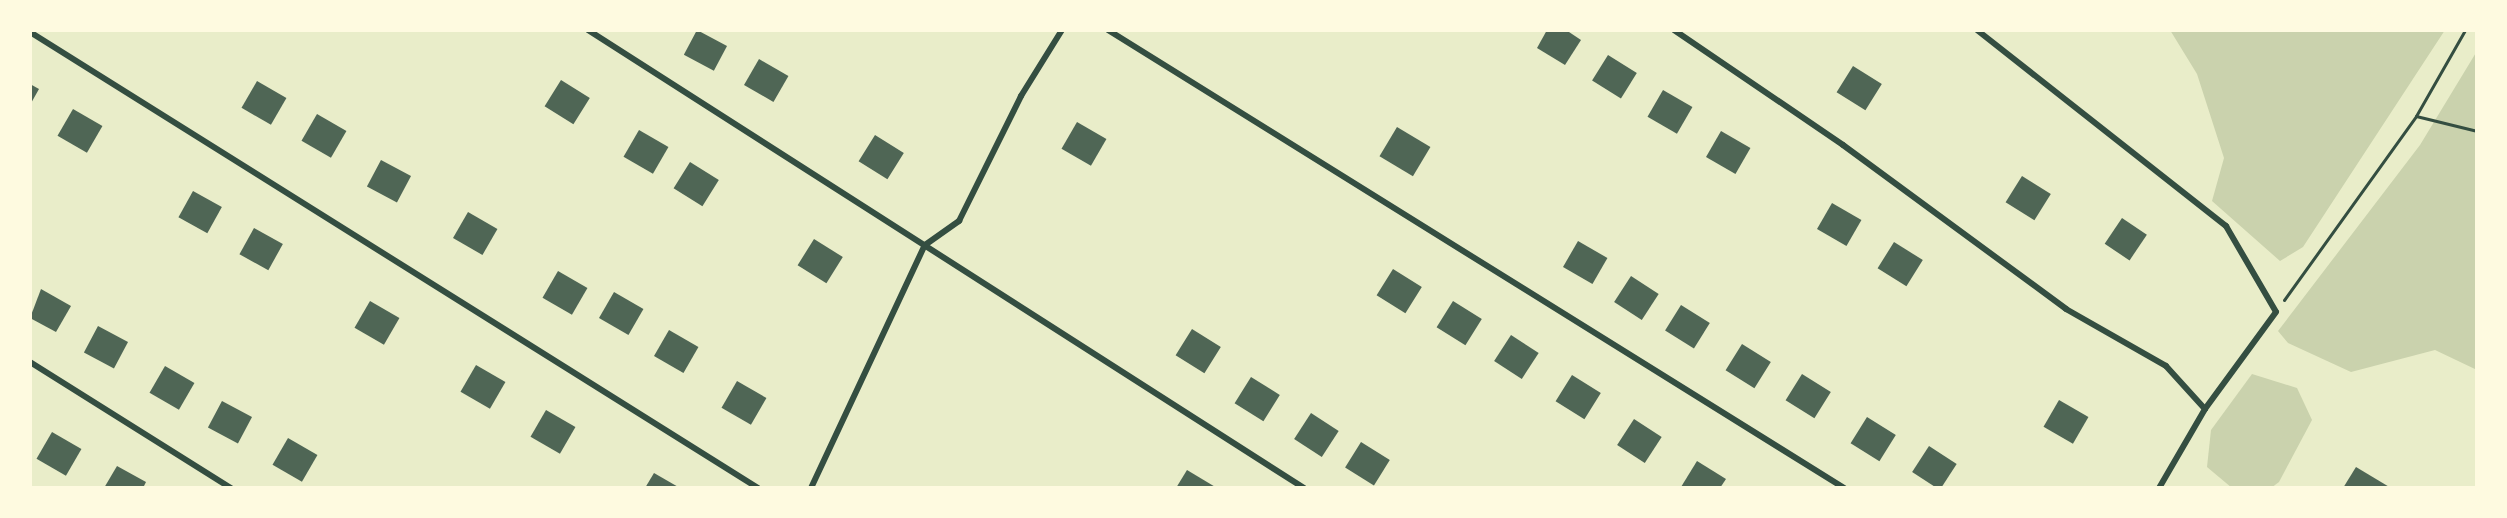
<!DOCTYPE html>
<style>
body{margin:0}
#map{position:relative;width:2507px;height:518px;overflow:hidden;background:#e9edc9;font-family:"DM Sans",sans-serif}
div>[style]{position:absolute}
.green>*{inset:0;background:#cad2ad}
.building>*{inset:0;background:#4f6655;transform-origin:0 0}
.path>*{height:3px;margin:-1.5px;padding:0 1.5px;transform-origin:1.5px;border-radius:1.5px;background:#344e41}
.minor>*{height:6px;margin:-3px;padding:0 3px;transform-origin:3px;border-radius:3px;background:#344e41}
span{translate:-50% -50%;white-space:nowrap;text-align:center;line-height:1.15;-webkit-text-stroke:6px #fefae0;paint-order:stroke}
.frame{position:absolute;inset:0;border:32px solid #fefae0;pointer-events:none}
</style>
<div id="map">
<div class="green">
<i style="clip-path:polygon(2170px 30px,2445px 30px,2303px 247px,2280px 261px,2212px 201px,2224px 158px,2197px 74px)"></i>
<i style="clip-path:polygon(2477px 51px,2477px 370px,2435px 350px,2351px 372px,2288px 343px,2278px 331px,2420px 145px)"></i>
<i style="clip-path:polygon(2252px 374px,2297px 388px,2312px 420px,2279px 482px,2271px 488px,2232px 488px,2207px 467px,2211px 430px)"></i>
</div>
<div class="building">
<i style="left:697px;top:30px;width:34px;height:28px;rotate:28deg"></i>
<i style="clip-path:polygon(1547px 30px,1566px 30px,1581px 40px,1565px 65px,1537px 48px)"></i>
<i style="left:1608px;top:55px;width:34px;height:30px;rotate:32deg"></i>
<i style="left:759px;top:59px;width:34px;height:30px;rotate:30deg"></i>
<i style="left:1853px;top:66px;width:34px;height:31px;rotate:32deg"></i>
<i style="left:561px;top:80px;width:34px;height:31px;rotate:32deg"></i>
<i style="left:257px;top:81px;width:34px;height:31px;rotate:30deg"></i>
<i style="clip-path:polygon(30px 84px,39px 89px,30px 105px)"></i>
<i style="left:1663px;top:90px;width:34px;height:31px;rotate:30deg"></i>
<i style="left:73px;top:109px;width:34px;height:31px;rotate:30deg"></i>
<i style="left:317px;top:114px;width:34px;height:31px;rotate:30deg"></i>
<i style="left:1077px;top:122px;width:34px;height:31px;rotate:30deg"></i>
<i style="left:1397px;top:127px;width:39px;height:34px;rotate:31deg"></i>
<i style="left:639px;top:130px;width:34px;height:31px;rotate:30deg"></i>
<i style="left:1721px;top:131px;width:34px;height:30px;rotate:30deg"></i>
<i style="left:875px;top:135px;width:34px;height:31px;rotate:32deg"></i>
<i style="left:381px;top:160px;width:34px;height:30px;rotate:28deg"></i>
<i style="left:690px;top:162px;width:34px;height:31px;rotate:32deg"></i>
<i style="left:2022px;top:176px;width:34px;height:31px;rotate:32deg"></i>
<i style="left:193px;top:191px;width:33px;height:30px;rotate:29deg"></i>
<i style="left:1832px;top:203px;width:34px;height:30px;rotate:30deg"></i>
<i style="left:468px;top:212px;width:34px;height:30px;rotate:30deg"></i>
<i style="left:2122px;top:218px;width:30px;height:31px;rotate:34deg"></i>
<i style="left:254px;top:228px;width:33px;height:30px;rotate:29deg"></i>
<i style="left:814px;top:239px;width:34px;height:31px;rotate:32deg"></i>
<i style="left:1578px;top:241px;width:34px;height:30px;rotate:30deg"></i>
<i style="left:1894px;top:242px;width:34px;height:31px;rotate:32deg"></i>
<i style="left:1393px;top:269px;width:34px;height:31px;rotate:32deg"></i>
<i style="left:558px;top:271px;width:34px;height:31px;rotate:30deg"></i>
<i style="left:1631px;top:276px;width:33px;height:31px;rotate:33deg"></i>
<i style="clip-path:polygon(41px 289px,71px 306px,56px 332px,30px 318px)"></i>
<i style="left:614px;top:292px;width:34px;height:30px;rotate:30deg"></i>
<i style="left:370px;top:301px;width:34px;height:31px;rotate:30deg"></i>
<i style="left:1453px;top:301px;width:34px;height:31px;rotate:32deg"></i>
<i style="left:1681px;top:305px;width:34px;height:30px;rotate:32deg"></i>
<i style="left:98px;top:326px;width:34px;height:30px;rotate:28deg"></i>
<i style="left:1192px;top:329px;width:34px;height:31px;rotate:32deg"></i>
<i style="left:669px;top:330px;width:34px;height:30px;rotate:30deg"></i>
<i style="left:1511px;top:335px;width:33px;height:31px;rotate:33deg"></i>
<i style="left:1742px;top:344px;width:34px;height:31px;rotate:32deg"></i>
<i style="left:476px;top:365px;width:34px;height:31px;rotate:30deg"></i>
<i style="left:165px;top:366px;width:34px;height:31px;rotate:30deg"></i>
<i style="left:1802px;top:374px;width:34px;height:31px;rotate:32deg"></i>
<i style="left:1572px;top:375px;width:34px;height:31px;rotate:32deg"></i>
<i style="left:1251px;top:377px;width:34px;height:31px;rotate:32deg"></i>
<i style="left:737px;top:381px;width:34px;height:31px;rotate:30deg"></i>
<i style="left:2059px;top:400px;width:34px;height:31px;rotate:30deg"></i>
<i style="left:222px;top:401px;width:34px;height:30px;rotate:28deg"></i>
<i style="left:546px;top:410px;width:34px;height:31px;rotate:30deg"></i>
<i style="left:1311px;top:413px;width:33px;height:31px;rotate:33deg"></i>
<i style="left:1867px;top:417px;width:34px;height:31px;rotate:32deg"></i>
<i style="left:1634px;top:419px;width:33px;height:31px;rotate:33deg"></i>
<i style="left:52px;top:432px;width:34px;height:31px;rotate:30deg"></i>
<i style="left:288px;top:438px;width:34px;height:31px;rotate:30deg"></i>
<i style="left:1361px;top:442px;width:34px;height:30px;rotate:32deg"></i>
<i style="left:1929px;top:446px;width:33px;height:31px;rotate:33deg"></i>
<i style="clip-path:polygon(1697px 461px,1726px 479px,1720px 488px,1681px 487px)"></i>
<i style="clip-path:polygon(117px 466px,146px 482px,143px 488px,104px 488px)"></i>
<i style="clip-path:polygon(2356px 467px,2391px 488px,2343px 488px)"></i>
<i style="clip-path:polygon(1187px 470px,1217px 488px,1176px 488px)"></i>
<i style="clip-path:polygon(654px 473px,680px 488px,645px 488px)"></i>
</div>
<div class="path">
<i style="left:2416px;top:116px;width:63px;rotate:13.8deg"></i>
<i style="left:2284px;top:300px;width:226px;rotate:-54.3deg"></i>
<i style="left:2416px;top:116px;width:99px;rotate:-60.3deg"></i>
</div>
<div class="minor">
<i style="left:588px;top:30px;width:850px;rotate:32.61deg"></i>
<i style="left:1108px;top:30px;width:867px;rotate:31.89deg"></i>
<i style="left:1674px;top:30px;width:204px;rotate:34.2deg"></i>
<i style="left:1843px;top:145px;width:277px;rotate:36.3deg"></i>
<i style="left:2066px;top:309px;width:115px;rotate:29.7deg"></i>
<i style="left:2166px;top:366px;width:58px;rotate:47.8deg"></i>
<i style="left:1977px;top:30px;width:317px;rotate:38.2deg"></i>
<i style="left:2226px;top:226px;width:99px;rotate:59.8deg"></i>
<i style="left:2276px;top:312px;width:120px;rotate:126.2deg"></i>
<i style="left:2205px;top:409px;width:91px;rotate:120.2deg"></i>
<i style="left:30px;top:32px;width:859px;rotate:32.06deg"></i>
<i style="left:30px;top:362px;width:237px;rotate:32.1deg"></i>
<i style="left:811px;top:488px;width:268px;rotate:-64.9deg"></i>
<i style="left:925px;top:245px;width:42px;rotate:-35.2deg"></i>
<i style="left:959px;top:221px;width:140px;rotate:-63.6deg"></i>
<i style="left:1021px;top:96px;width:78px;rotate:-58.2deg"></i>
</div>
<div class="frame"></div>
</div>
